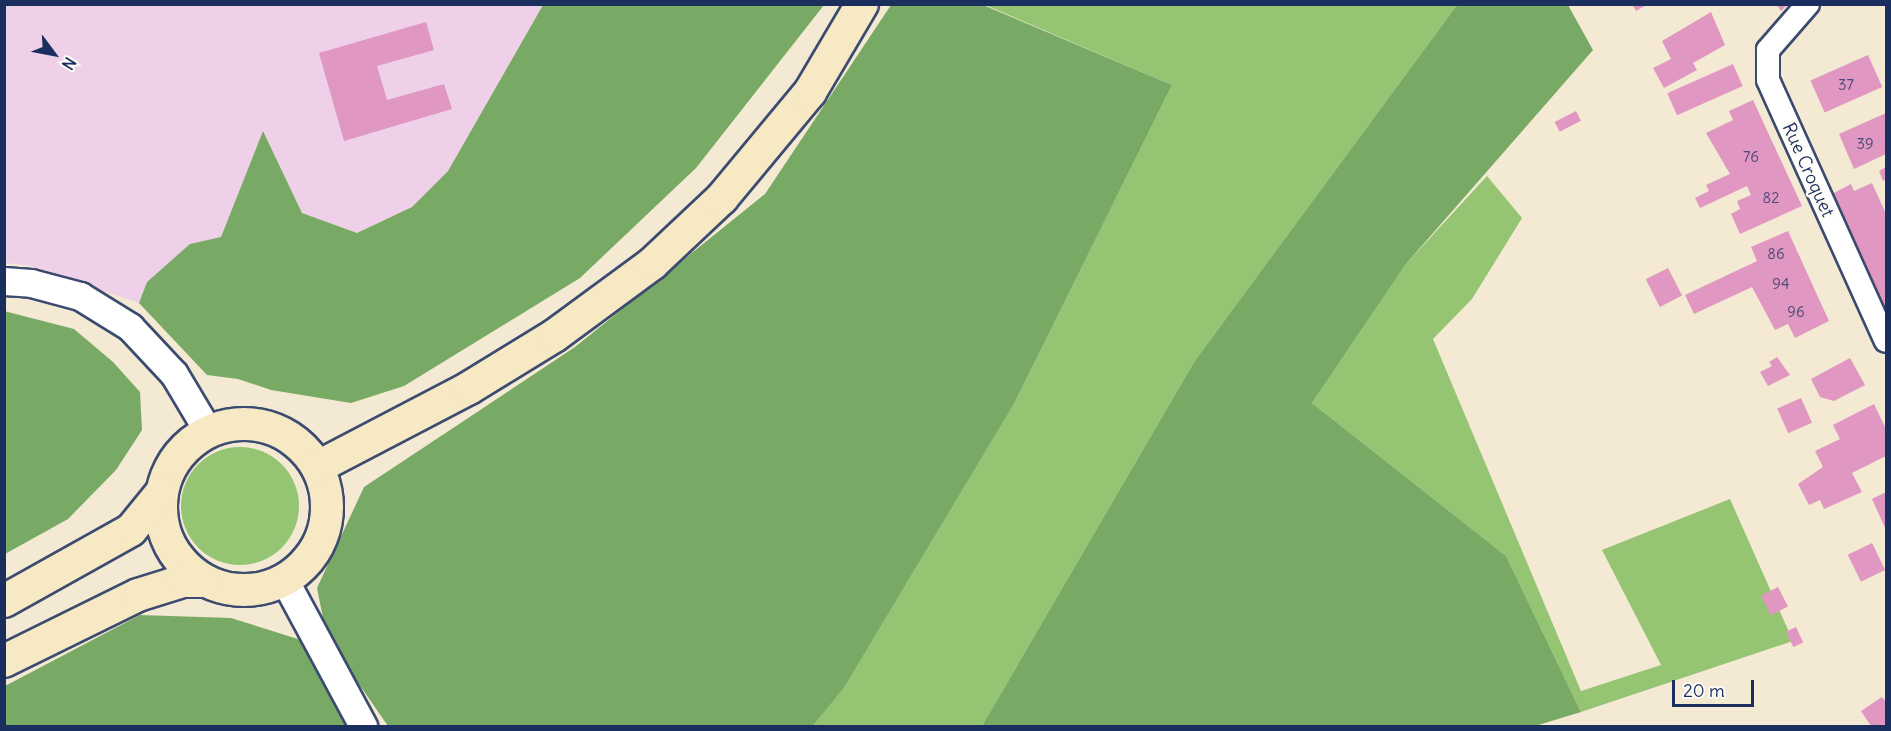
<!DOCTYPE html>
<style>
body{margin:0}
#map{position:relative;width:1891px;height:731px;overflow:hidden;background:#f4e9d3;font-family:Delius,sans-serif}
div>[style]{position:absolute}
.built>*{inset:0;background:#eed0e8}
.green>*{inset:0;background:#95c473}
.round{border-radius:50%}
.forest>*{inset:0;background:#78aa65}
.building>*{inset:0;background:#e097c1;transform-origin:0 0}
.roads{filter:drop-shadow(2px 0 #3c4b70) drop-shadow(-2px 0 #3c4b70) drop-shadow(0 2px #3c4b70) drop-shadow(0 -2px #3c4b70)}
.minor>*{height:22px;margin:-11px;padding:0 11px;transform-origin:11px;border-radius:11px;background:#fff}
.tertiary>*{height:27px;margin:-13.5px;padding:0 13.5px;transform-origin:13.5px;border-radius:13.5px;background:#fff}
.secondary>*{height:32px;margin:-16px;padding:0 16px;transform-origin:16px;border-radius:16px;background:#f6e9c3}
.secondary>.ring{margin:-16px;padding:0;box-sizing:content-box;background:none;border:32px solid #f6e9c3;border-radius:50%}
span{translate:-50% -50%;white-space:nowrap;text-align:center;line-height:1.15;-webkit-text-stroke:5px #fdfcf7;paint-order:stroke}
.number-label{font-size:15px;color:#4c4977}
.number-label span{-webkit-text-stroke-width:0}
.street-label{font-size:18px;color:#1b2f5e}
.frame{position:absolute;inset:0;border:6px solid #1b2f5e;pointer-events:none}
.north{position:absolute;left:24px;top:24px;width:60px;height:60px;-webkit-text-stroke:4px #fdfcf7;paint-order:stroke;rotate:122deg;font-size:16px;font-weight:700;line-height:24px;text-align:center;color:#1b2f5e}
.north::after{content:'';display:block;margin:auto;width:21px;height:27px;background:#1b2f5e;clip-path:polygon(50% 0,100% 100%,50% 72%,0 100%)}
.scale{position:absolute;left:1672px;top:680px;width:82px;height:27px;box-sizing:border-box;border:3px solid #1b2f5e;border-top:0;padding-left:8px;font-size:18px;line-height:21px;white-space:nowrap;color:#1b2f5e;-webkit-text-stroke:4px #fdfcf7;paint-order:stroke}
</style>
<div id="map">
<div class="built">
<i style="clip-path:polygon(4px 5px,543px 5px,448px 171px,412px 207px,357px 233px,302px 213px,263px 131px,221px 237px,147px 282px,139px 303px,27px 265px,5px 263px)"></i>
</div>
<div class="green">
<i style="clip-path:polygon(985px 5px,1457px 5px,1194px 362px,982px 726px,813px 726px,844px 688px,1014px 404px,1172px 85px)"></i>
<i style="clip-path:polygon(1487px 176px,1522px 218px,1472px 299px,1433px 339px,1581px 691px,1661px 665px,1602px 550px,1730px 499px,1793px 641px,1581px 712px,1506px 556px,1312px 403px,1406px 264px)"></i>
<i class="round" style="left:181px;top:447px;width:118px;height:118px"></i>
</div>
<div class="forest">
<i style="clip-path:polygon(543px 5px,824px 5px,696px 168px,580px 278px,404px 386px,351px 403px,271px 390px,238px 379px,207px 375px,139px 303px,147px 282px,190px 244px,221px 237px,263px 131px,302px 213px,357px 233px,412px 207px,448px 171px)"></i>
<i style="clip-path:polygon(891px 5px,983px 5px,1172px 85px,1014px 404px,844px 688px,813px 726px,388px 726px,327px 638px,317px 588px,364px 487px,575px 347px,765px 194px)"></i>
<i style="clip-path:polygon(1457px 5px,1568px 5px,1593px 50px,1406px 264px,1312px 403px,1506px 556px,1581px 712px,1535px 726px,982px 726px,1194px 362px)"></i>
<i style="clip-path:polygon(4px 311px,74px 329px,113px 362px,140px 392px,142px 430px,116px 470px,68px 519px,5px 554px)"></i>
<i style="clip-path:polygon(140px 615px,231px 618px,320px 646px,353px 726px,5px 726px,5px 686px)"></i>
</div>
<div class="building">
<i style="clip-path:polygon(1632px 4px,1648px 4px,1636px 11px)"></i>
<i style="clip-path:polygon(1776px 4px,1788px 4px,1781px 11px)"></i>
<i style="clip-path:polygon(1711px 12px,1725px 45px,1693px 63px,1697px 70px,1664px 88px,1653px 68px,1671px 59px,1662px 41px)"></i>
<i style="clip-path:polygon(426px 22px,434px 50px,377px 66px,387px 100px,444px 84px,452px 109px,344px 141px,319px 53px)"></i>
<i style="left:1868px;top:55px;width:35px;height:63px;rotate:66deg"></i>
<i style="left:1733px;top:64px;width:24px;height:72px;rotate:66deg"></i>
<i style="clip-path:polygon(1753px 100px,1802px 206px,1740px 234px,1731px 214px,1740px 209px,1737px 201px,1751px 195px,1747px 186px,1700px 208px,1695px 198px,1709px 191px,1706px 185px,1730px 174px,1706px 133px,1733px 120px,1729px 111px)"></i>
<i style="left:1576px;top:111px;width:11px;height:24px;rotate:63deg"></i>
<i style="clip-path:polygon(1886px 113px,1886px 154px,1854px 169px,1839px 134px)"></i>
<i style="clip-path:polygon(1886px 167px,1886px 179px,1883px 181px,1879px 171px)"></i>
<i style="clip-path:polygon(1872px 183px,1886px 214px,1886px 315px,1832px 194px,1851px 184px,1854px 191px)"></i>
<i style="clip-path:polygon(1788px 231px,1829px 321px,1795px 338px,1788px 324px,1775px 330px,1752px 287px,1694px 314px,1685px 295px,1757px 261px,1751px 247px)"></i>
<i style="left:1668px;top:268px;width:31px;height:25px;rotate:63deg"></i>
<i style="clip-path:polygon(1777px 357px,1790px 375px,1768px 386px,1760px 372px,1772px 366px,1769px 362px)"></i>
<i style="clip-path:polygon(1850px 358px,1865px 385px,1834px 401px,1820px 397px,1811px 379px)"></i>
<i style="left:1801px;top:398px;width:27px;height:26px;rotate:66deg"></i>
<i style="clip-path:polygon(1874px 404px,1886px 429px,1886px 456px,1852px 473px,1862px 492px,1824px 509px,1820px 500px,1809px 505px,1798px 484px,1823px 467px,1815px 451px,1840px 439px,1833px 425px)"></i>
<i style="clip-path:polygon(1886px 492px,1886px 530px,1872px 499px)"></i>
<i style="left:1872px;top:543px;width:30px;height:27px;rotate:64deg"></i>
<i style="left:1778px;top:587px;width:22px;height:19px;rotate:63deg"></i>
<i style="left:1796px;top:627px;width:17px;height:11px;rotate:65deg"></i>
<i style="clip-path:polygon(1882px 697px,1886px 702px,1886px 726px,1871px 726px,1861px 711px)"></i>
</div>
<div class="roads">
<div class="minor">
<i style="left:1808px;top:4px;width:61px;rotate:131deg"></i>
<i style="left:1768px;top:50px;width:30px;rotate:90deg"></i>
<i style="left:1768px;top:80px;width:286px;rotate:65.7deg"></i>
</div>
<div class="tertiary">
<i style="left:4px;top:281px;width:27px;rotate:4deg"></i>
<i style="left:31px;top:283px;width:51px;rotate:14.9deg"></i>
<i style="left:80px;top:296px;width:59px;rotate:31.8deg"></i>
<i style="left:130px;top:327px;width:64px;rotate:46.9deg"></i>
<i style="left:174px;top:374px;width:66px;rotate:59.2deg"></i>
<i style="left:285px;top:581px;width:165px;rotate:61.7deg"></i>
</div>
<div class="secondary">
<i class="ring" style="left:161px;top:424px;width:134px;height:134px"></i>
<i style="left:318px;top:467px;width:170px;rotate:-27.6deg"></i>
<i style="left:469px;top:388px;width:100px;rotate:-31.5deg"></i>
<i style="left:554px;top:336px;width:123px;rotate:-36.4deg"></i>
<i style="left:653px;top:263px;width:95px;rotate:-43.3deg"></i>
<i style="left:722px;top:198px;width:138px;rotate:-50.3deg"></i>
<i style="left:810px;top:92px;width:102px;rotate:-59.4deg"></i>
<i style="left:4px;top:601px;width:145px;rotate:-29.2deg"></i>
<i style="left:131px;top:530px;width:49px;rotate:-50.8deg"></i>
<i style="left:4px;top:661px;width:149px;rotate:-26.2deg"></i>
<i style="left:138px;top:595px;width:47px;rotate:-17.3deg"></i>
<i style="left:183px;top:581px;width:21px"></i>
</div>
</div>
<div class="number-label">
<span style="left:1846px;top:85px">37</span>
<span style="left:1865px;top:144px">39</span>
<span style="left:1751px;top:157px">76</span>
<span style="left:1771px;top:198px">82</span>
<span style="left:1776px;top:254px">86</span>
<span style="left:1781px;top:284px">94</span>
<span style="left:1796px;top:312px">96</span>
</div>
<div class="street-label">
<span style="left:1808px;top:170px;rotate:66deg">Rue Croquet</span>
</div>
<div class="frame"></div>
<div class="north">N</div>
<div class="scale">20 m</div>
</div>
